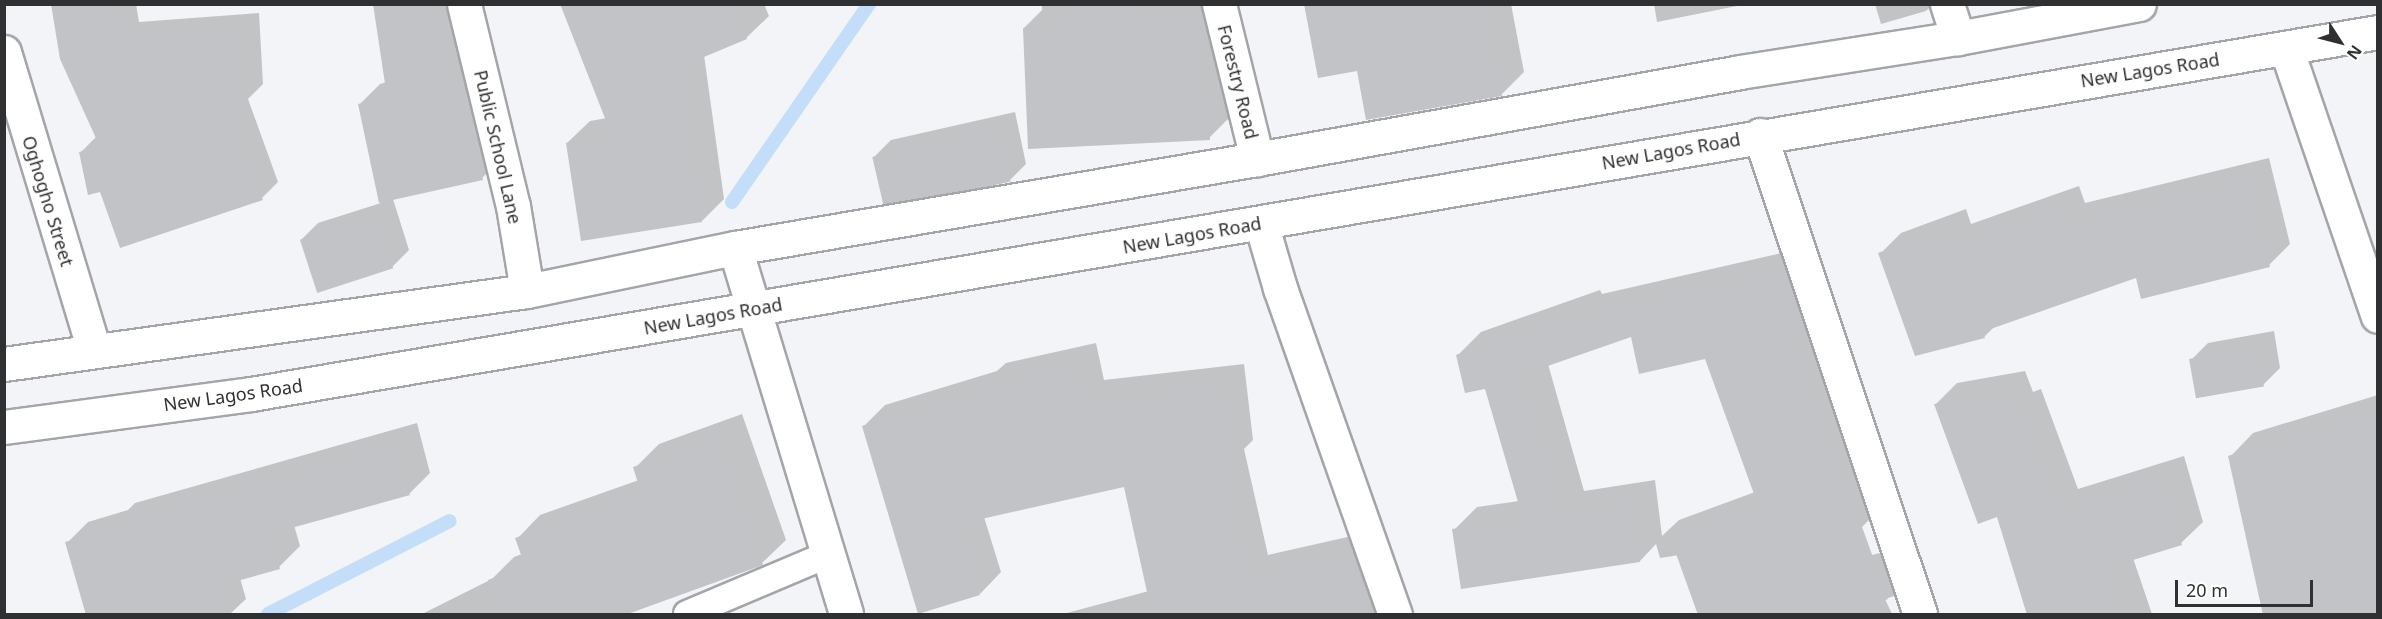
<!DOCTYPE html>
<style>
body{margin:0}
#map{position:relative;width:2382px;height:619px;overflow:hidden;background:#f2f4f7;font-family:"Noto Sans",sans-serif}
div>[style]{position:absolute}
.shadow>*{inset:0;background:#0003}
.stream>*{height:14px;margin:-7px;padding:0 7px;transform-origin:7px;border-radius:7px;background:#c4defa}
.building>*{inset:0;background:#c1c3c6;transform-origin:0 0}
.roads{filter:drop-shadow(2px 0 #a3a5a8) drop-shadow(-2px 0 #a3a5a8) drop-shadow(0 2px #a3a5a8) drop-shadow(0 -2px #a3a5a8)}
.lane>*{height:26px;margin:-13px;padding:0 13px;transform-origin:13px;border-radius:13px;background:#fff}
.street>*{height:33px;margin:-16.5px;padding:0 16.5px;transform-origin:16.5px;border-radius:16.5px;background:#fff}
.secondary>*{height:33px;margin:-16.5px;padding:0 16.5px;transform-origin:16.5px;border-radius:16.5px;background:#fff}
span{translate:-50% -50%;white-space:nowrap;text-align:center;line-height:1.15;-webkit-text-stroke:5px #fff;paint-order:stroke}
.street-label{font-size:18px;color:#2f3031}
.frame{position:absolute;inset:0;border:6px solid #2f3031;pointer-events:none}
.north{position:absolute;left:2310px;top:12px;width:60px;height:60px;-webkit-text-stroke:4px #fff;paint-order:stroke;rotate:126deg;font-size:16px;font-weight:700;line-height:24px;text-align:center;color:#2f3031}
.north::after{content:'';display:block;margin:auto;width:21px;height:27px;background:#2f3031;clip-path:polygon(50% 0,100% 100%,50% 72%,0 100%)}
.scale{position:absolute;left:2175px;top:580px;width:138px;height:27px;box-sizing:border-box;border:3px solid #2f3031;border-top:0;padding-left:8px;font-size:18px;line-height:21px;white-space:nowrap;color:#2f3031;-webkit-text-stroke:4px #fff;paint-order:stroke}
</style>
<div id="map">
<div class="shadow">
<i style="clip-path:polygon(52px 4px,136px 4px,139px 22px,259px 13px,263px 84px,248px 99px,278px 182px,262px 198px,101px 191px,80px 153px,96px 137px)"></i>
<i style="clip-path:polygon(375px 4px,460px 4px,502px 158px,482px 178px,393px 199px,409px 250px,392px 267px,301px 240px,318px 223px,381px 203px,359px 105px,380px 84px,387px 82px)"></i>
<i style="clip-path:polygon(561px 4px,764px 4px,769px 16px,746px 38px,704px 55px,724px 199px,702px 221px,567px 143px,590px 121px,607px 118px)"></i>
<i style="clip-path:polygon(1042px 4px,1228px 4px,1234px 113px,1209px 138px,1024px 28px,1042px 10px)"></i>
<i style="clip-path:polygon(1306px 4px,1511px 4px,1524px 72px,1502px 94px,1367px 119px,1359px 69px)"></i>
<i style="clip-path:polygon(1654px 4px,1747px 4px,1657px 22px)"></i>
<i style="clip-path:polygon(1875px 4px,1933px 4px,1926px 11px,1881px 24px)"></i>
<i style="clip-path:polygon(1015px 112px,1026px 164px,1009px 181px,874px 157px,891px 140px)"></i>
<i style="clip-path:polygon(2269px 158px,2290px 244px,2269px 265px,2137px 276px,1996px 325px,1984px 337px,1880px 254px,1901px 233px,1966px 209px,1971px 224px,2079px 186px,2085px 203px)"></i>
<i style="clip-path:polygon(evenodd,1808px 247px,1885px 504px,1862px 527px,1660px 558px,1656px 544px,1640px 561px,1454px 530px,1477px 507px,1519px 501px,1486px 387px,1458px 355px,1481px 332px,1600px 290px,1602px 294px,1808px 247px,1632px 335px,1706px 357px,1755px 492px,1679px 520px,1662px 536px,1655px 480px,1584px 491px,1548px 364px,1632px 335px)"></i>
<i style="clip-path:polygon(2274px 331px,2280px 368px,2263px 385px,2191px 360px,2208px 343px)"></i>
<i style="clip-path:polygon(1096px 343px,1104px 380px,1244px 364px,1253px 440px,1244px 449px,1268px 555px,1374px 531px,1392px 599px,1377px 614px,1063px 614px,1149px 591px,1126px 485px,984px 517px,1001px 572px,980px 594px,864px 426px,885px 405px,997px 371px,1006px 363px)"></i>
<i style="clip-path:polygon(2025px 371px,2033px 392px,2041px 389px,2078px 489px,2184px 456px,2203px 522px,2181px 543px,2133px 558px,2152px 614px,2042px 614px,1998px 515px,1936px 404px,1957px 383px)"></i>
<i style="clip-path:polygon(2378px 395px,2378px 614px,2230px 457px,2253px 433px)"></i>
<i style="clip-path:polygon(742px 414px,786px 540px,762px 563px,620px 614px,422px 614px,492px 579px,514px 557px,522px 554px,517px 539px,540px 515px,639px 480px,635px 468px,659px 444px)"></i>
<i style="clip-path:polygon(417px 423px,430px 473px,409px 494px,294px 525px,300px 546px,279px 567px,240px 578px,246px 599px,230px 614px,87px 614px,67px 543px,88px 522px,128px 510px,135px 503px)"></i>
<i style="clip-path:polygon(1909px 546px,1918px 572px,1894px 596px,1885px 599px,1892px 614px,1701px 614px,1724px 591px)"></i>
</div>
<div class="stream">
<i style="left:732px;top:202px;width:241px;rotate:-55.3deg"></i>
<i style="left:268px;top:614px;width:204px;rotate:-27.1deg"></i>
</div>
<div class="building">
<i style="clip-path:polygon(51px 4px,117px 4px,123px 38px,243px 28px,247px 102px,228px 103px,263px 200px,120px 248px,100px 192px,88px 195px,79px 152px,100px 147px,60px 59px)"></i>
<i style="clip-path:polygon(373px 4px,437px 4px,448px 83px,461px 81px,483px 180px,379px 203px,358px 104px,387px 97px)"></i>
<i style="clip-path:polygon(560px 4px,733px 4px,747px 39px,680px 67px,702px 222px,581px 241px,566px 143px,612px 136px)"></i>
<i style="clip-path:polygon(1065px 4px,1145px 4px,1146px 19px,1203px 16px,1210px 140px,1028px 149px,1023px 28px,1066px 25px)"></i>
<i style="clip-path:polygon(1304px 4px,1485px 4px,1502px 96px,1366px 120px,1357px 71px,1318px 78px)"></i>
<i style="left:998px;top:128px;width:55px;height:129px;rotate:77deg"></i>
<i style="clip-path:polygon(2248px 178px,2270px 267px,2141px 299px,2136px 278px,1982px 332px,1985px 338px,1915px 356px,1878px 253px,1945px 228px,1950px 244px,2059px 206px,2065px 223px)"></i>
<i style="left:376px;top:215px;width:56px;height:80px;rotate:72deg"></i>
<i style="clip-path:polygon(1785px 269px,1803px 336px,1794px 338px,1888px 599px,1847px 615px,1698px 615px,1670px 537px,1758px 505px,1705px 359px,1639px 374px,1631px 337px,1522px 375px,1561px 513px,1632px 502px,1640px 562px,1461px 589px,1452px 529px,1523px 519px,1485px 389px,1465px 393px,1456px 355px,1577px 312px,1579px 316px)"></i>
<i style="left:2257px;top:347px;width:40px;height:69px;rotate:80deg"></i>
<i style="clip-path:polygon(1075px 363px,1083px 401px,1223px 385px,1232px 463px,1222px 464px,1247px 575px,1353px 552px,1370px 615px,1152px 615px,1124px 487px,959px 524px,980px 595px,918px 614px,862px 426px,984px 389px,983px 384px)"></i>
<i style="clip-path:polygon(2004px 392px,2012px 412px,2020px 410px,2057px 509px,2162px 477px,2182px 545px,2107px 568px,2123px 615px,2027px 615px,1997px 517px,1978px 524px,1934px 404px)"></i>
<i style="clip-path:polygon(2378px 410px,2378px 615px,2263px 615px,2228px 456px)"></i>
<i style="clip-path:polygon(718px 437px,763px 565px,625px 615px,500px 615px,488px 580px,525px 566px,515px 538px,641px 493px,633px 467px)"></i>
<i style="clip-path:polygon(396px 443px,410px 495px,270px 534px,280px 569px,216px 587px,224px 615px,86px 615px,65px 542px,114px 529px,113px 524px)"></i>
</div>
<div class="roads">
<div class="lane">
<i style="left:687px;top:614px;width:152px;rotate:-22.9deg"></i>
</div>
<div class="street">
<i style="left:464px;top:4px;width:208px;rotate:76.4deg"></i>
<i style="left:513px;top:206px;width:86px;rotate:80.6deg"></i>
<i style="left:1947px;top:4px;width:36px;rotate:72deg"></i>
<i style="left:2286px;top:48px;width:283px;rotate:71.1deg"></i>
<i style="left:4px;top:52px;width:311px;rotate:73.2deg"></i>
<i style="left:1760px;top:135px;width:505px;rotate:71.53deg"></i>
<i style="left:1261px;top:223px;width:68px;rotate:73.7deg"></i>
<i style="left:1280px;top:288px;width:346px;rotate:70.6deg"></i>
<i style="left:735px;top:248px;width:382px;rotate:73.1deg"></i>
</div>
<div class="secondary">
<i style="left:1219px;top:4px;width:160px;rotate:76.2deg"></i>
<i style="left:4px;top:364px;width:528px;rotate:-7.95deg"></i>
<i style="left:527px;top:291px;width:212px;rotate:-11.7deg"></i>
<i style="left:735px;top:248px;width:530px;rotate:-9.68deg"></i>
<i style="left:1257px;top:159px;width:491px;rotate:-10.2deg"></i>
<i style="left:1740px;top:72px;width:221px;rotate:-8.9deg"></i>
<i style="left:1958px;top:38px;width:184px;rotate:-10.6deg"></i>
<i style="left:4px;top:427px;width:249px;rotate:-7.6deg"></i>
<i style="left:251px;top:394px;width:2158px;rotate:-9.66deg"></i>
</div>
</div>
<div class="street-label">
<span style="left:2150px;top:70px;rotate:-9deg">New Lagos Road</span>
<span style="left:1238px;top:82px;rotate:76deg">Forestry Road</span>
<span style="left:498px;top:147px;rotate:77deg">Public School Lane</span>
<span style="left:1671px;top:151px;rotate:-10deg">New Lagos Road</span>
<span style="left:48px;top:201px;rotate:73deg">Oghogho Street</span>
<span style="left:1192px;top:235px;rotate:-10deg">New Lagos Road</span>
<span style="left:713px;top:316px;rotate:-10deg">New Lagos Road</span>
<span style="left:233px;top:395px;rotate:-8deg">New Lagos Road</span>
</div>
<div class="frame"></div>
<div class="north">N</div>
<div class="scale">20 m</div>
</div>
